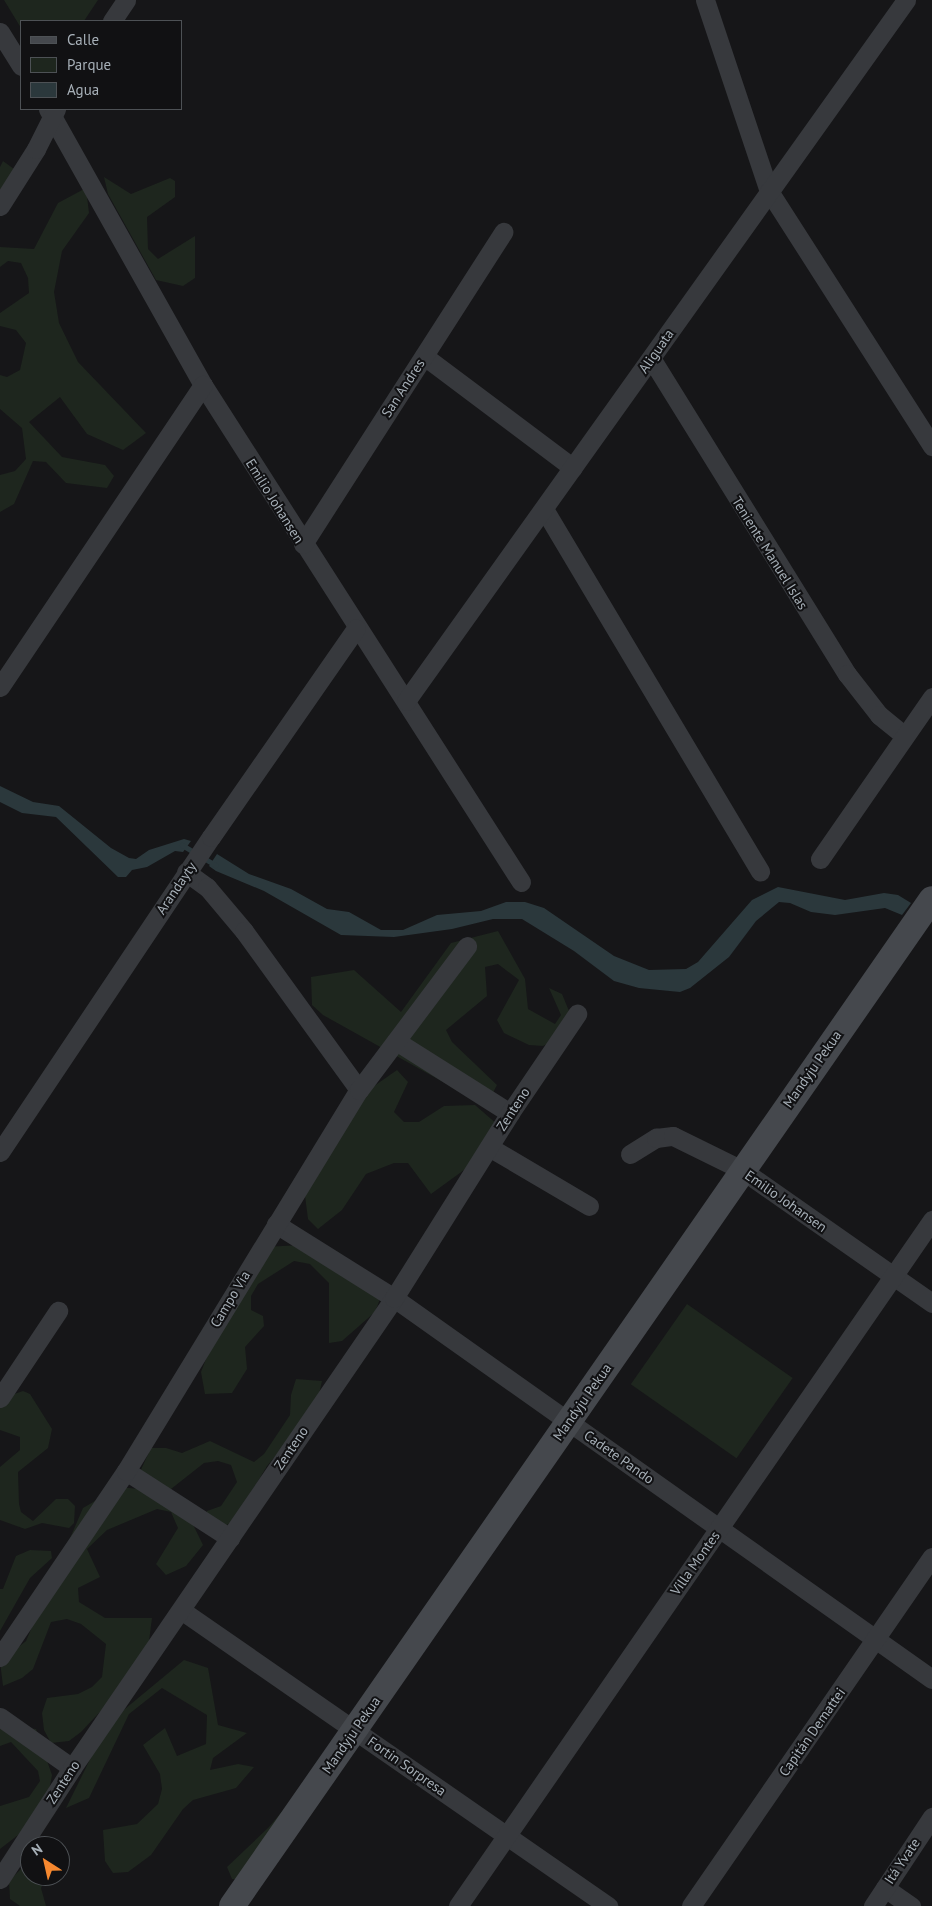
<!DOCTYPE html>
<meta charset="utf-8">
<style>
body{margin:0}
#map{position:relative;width:932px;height:1906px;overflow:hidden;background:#161618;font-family:"PT Sans",sans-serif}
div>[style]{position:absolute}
.green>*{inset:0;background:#1e261e;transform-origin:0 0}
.water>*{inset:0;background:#2b383c}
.stream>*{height:5px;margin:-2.5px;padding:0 2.5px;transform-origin:2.5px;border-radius:2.5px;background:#2b383c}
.street>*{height:19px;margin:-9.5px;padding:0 9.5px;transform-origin:9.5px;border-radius:9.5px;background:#37393d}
.secondary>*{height:26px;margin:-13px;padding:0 13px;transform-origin:13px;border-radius:13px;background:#45484d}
span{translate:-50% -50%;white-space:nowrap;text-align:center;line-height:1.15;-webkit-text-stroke:4px #111113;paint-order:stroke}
.street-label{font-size:14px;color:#a7b0b8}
.legend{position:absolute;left:20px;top:20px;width:162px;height:90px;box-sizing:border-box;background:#111113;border:1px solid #4d5155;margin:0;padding:6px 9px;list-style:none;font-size:15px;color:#a7b0b8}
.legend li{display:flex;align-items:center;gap:10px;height:25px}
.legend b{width:25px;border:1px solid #4d5155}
.north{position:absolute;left:20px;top:1836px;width:50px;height:50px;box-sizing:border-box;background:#111113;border:1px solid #4d5155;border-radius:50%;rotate:325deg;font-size:14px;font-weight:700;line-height:20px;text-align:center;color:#a7b0b8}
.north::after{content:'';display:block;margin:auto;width:18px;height:22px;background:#f6882f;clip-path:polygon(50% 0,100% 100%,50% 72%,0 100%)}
</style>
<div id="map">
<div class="green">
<i style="clip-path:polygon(4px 0,98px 0,84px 21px,21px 21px,21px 28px)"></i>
<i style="clip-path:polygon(3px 161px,14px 169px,0 205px,0 167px)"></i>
<i style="clip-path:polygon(104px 177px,131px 194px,170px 178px,175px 181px,175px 197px,147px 217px,148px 249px,158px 259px,195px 236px,195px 278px,183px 286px,156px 280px,108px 194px)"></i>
<i style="clip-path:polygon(86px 188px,89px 213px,62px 251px,54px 292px,59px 323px,78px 362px,146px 433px,123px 450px,87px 434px,60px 397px,29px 422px,62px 457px,105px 465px,114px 476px,107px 488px,66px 483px,46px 462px,33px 461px,14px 504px,0 512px,0 475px,15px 471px,26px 459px,22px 428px,0 409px,0 375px,7px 377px,20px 370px,26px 343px,16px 330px,0 326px,0 313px,29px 293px,28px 278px,21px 263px,8px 261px,0 267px,0 247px,34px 249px,58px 203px)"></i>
<i style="clip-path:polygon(498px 931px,525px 979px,528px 1009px,555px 1024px,561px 1015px,549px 988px,562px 994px,574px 1023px,568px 1035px,543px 1046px,529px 1045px,504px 1033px,497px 1020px,519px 980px,498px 964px,485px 967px,487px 996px,446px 1030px,452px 1042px,497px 1085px,486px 1106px,323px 1015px,312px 1005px,311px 977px,354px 970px,401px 1012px,451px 943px)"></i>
<i style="clip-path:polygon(397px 1070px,408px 1082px,394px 1112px,404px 1122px,419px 1122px,444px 1106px,475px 1105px,498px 1125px,504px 1141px,431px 1194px,408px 1163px,394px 1163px,366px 1174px,342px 1210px,318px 1229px,308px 1219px,304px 1188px,357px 1098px)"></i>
<i style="clip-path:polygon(322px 1244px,338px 1252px,373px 1283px,380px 1299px,375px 1312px,342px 1341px,329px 1343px,329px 1283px,310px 1264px,294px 1261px,258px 1284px,251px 1296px,251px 1310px,263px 1316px,264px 1326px,245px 1347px,247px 1369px,232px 1393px,205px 1394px,201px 1372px,230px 1298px,263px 1247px)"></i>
<i style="left:687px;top:1304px;width:129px;height:98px;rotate:35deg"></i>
<i style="clip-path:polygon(296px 1379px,322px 1381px,316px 1407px,267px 1466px,234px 1521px,219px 1529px,204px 1526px,207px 1511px,221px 1506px,237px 1482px,231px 1465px,218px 1461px,204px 1463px,171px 1489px,184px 1506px,203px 1545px,186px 1566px,166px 1575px,156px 1564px,178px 1528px,171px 1512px,157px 1509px,107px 1530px,87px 1549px,100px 1577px,78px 1588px,79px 1602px,105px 1618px,152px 1618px,149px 1641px,113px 1698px,81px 1732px,69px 1741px,51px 1743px,44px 1730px,42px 1713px,47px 1698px,78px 1694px,92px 1687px,102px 1677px,106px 1644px,81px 1624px,67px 1619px,51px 1622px,33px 1669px,22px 1678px,3px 1686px,0 1662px,26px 1641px,83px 1508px,119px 1487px,149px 1490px,137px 1478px,151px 1448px,166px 1448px,182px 1453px,210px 1441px,254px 1462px,264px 1454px,290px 1415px,291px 1395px)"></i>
<i style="clip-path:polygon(23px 1391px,30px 1394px,52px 1429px,48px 1448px,18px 1472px,19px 1504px,21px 1512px,33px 1521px,56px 1499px,68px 1499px,75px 1506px,74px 1523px,69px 1528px,42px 1523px,25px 1529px,0 1520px,0 1467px,20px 1450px,20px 1437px,0 1430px,0 1399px)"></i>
<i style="clip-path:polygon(30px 1550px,51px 1551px,52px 1558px,30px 1578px,0 1631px,0 1589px,3px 1589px,16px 1556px)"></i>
<i style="clip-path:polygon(184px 1660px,208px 1668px,218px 1725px,247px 1733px,213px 1758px,210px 1770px,238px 1764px,254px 1767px,236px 1788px,193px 1800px,183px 1809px,151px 1855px,128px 1872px,113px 1873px,105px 1861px,103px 1830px,137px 1824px,158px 1804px,162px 1789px,160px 1774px,143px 1745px,165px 1728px,177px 1756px,206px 1744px,207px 1715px,162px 1688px,129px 1714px,89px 1798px,66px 1808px,108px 1723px)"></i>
<i style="clip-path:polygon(0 1725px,36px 1729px,52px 1775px,47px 1802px,31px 1825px,0 1849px,0 1806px,29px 1797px,40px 1781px,38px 1771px,11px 1742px,0 1746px)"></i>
<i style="clip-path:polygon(294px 1797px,246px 1880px,232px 1879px,227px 1867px,269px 1827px)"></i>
<i style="clip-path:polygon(30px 1860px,30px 1876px,47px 1876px,41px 1888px,46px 1906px,20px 1906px,10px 1899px,9px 1881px)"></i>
</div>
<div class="water">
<i style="clip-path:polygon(0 786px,33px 802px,59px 806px,111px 848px,129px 858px,136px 859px,149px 850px,184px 839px,191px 841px,183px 852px,175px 851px,147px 867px,132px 870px,126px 877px,118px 877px,56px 817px,22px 813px,0 802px)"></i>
<i style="clip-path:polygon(217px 854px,249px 874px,291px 889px,327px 909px,349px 912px,381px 930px,403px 930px,437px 915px,481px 911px,506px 902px,525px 902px,544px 908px,614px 956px,649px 970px,686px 969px,698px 962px,752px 900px,778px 887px,845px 900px,884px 893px,898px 895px,911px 903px,902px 915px,885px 908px,835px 915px,811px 912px,790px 903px,779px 902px,756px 921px,729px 957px,690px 988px,680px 992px,639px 988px,614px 981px,574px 951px,522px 919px,493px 919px,452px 929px,394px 937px,341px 935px,264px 891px,216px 871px,209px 866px)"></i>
</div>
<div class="stream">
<i style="left:182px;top:845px;width:39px;rotate:31deg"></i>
</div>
<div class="street">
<i style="left:705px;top:0;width:201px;rotate:71.5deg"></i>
<i style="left:769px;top:191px;width:303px;rotate:57.4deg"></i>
<i style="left:112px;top:21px;width:25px;rotate:-56deg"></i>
<i style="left:0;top:32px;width:40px;rotate:58deg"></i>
<i style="left:48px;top:109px;width:317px;rotate:60.7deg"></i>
<i style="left:203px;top:385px;width:590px;rotate:57.39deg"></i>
<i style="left:0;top:206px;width:67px;rotate:-57.7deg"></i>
<i style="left:36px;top:149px;width:45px;rotate:-63.4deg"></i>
<i style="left:424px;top:356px;width:186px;rotate:36.9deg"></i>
<i style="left:651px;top:358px;width:372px;rotate:58.2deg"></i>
<i style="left:847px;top:674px;width:52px;rotate:52deg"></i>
<i style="left:879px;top:715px;width:33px;rotate:39deg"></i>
<i style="left:544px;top:509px;width:422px;rotate:59.2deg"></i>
<i style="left:303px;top:544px;width:371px;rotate:-57.3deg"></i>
<i style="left:0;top:687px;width:364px;rotate:-56.1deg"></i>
<i style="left:406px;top:701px;width:861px;rotate:-54.5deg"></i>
<i style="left:820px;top:859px;width:197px;rotate:-55.3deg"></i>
<i style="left:186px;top:872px;width:26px;rotate:36deg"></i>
<i style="left:207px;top:887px;width:57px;rotate:49.9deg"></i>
<i style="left:244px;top:931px;width:196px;rotate:54.1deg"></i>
<i style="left:396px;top:1041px;width:135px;rotate:32.3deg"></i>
<i style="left:489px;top:1147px;width:116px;rotate:30.5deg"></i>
<i style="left:0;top:1152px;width:379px;rotate:-56.2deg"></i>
<i style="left:211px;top:837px;width:254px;rotate:-55.2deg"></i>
<i style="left:630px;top:1154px;width:31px;rotate:-32deg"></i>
<i style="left:656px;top:1138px;width:17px;rotate:-7deg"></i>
<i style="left:673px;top:1136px;width:77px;rotate:26.2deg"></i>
<i style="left:742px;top:1170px;width:232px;rotate:35deg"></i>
<i style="left:276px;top:1224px;width:139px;rotate:32.1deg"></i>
<i style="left:394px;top:1298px;width:659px;rotate:35.31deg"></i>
<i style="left:0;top:1398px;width:105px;rotate:-56.3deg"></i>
<i style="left:126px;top:1471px;width:124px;rotate:32.8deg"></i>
<i style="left:181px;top:1610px;width:520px;rotate:34.73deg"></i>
<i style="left:0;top:1657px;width:225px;rotate:-55.9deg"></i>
<i style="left:126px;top:1471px;width:447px;rotate:-58.6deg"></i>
<i style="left:359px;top:1090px;width:180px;rotate:-53.1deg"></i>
<i style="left:0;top:1717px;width:88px;rotate:35.3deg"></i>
<i style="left:0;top:1879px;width:132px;rotate:-57deg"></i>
<i style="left:72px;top:1768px;width:570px;rotate:-55.58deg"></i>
<i style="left:394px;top:1298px;width:218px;rotate:-57.9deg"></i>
<i style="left:510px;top:1113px;width:120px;rotate:-55.9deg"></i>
<i style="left:885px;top:1888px;width:32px;rotate:35deg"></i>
<i style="left:458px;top:1906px;width:834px;rotate:-55.36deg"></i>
<i style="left:691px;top:1906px;width:424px;rotate:-55.4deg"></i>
<i style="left:873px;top:1906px;width:107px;rotate:-56.5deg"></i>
</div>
<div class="secondary">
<i style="left:232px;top:1906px;width:1226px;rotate:-55.2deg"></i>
</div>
<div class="street-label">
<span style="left:656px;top:351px;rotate:-55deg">Aliguata</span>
<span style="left:403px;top:388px;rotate:-57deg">San Andres</span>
<span style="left:275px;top:501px;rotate:58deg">Emilio Johansen</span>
<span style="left:770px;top:553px;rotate:58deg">Teniente Manuel Islas</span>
<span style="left:176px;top:888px;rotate:-56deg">Arandayty</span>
<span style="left:812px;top:1069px;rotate:-55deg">Mandyju Pekua</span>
<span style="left:513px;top:1109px;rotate:-57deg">Zenteno</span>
<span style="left:786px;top:1201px;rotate:35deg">Emilio Johansen</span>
<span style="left:230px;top:1299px;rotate:-59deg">Campo Via</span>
<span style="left:582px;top:1402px;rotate:-55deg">Mandyju Pekua</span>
<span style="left:291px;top:1448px;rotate:-56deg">Zenteno</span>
<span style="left:619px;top:1457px;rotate:35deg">Cadete Pando</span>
<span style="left:695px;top:1563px;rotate:-55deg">Villa Montes</span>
<span style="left:812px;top:1732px;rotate:-55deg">Capitán Demattei</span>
<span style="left:351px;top:1735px;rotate:-55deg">Mandyju Pekua</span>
<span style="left:407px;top:1766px;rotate:35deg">Fortin Sorpresa</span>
<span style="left:63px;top:1782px;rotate:-57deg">Zenteno</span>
<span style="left:902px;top:1861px;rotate:-56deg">Itá Yvate</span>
</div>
<ul class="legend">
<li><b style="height:6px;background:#45484d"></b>Calle</li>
<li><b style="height:14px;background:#1e261e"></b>Parque</li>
<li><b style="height:14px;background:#2b383c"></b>Agua</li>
</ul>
<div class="north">N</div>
</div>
